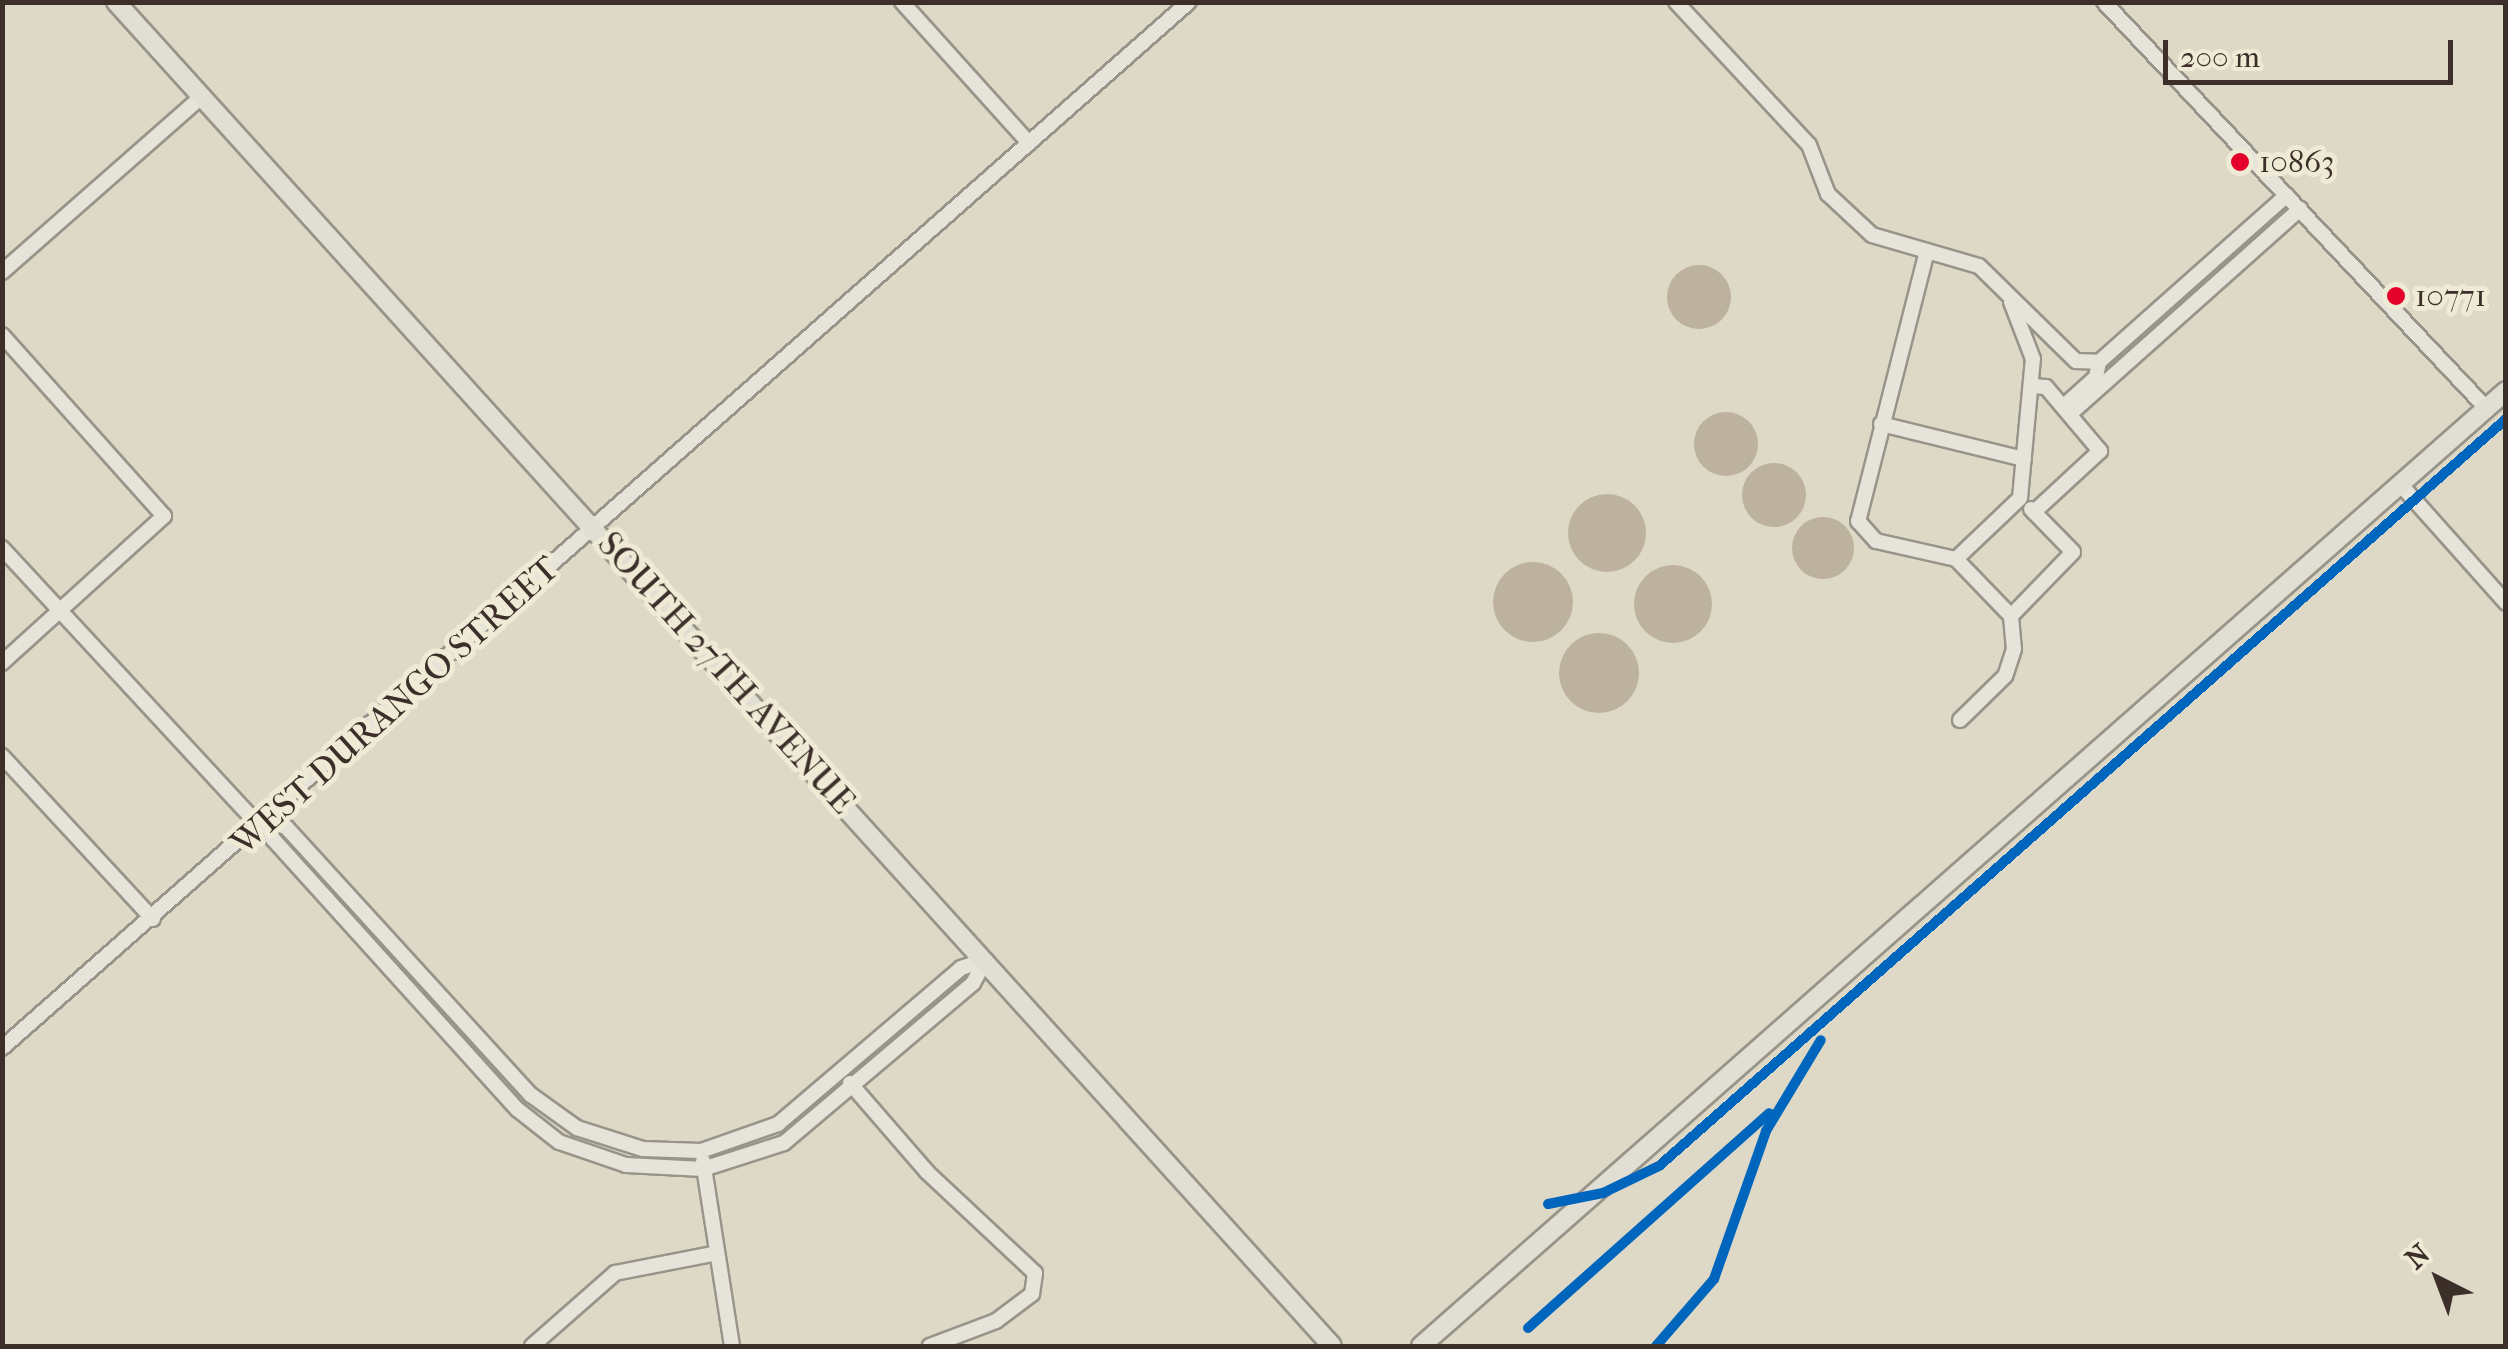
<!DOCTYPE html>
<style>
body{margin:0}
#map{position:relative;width:2508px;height:1349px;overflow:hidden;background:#ded9c7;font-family:"IM FELL French Canon",serif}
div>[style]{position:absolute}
.water>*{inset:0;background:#bcb29e}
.round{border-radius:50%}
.roads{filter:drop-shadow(2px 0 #989489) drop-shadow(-2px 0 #989489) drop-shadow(0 2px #989489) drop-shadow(0 -2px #989489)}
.minor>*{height:14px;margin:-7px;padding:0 7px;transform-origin:7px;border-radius:7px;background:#e6e3da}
.major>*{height:18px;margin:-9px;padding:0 9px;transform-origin:9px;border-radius:9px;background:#e1ded4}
.rail-1>*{height:10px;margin:-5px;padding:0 5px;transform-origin:5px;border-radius:5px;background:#0065bd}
.dots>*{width:28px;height:28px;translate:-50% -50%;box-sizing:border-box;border:5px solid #efead5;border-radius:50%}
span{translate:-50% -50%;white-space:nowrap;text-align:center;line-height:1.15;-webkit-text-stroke:10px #efead5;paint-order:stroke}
.bus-label{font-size:32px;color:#3c2f2a}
.left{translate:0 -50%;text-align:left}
.street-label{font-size:35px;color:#3c2f2a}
.frame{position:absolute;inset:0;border:5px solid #3c2f2a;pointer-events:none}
.north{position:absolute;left:2388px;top:1229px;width:100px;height:100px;-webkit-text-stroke:8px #efead5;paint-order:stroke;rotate:318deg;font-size:28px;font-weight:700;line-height:40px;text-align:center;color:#3c2f2a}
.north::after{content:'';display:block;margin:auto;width:35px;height:45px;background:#3c2f2a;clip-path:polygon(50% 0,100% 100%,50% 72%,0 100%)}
.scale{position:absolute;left:2163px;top:40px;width:290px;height:45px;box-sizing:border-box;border:5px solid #3c2f2a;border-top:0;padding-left:12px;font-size:30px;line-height:35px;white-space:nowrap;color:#3c2f2a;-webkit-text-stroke:8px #efead5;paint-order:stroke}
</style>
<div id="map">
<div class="water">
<i class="round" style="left:1667px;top:265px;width:64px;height:64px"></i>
<i class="round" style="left:1694px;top:412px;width:64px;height:64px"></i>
<i class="round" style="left:1742px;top:463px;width:64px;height:64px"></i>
<i class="round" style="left:1568px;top:494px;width:78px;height:78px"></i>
<i class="round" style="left:1792px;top:517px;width:62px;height:62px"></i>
<i class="round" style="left:1493px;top:562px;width:80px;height:80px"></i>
<i class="round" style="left:1634px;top:565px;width:78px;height:78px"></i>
<i class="round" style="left:1559px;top:633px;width:80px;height:80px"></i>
</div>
<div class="roads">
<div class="minor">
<i style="left:902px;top:2px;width:190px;rotate:48deg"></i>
<i style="left:1676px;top:2px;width:195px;rotate:47.1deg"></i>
<i style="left:1809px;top:145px;width:53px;rotate:68.8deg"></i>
<i style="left:1828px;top:194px;width:60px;rotate:43deg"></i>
<i style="left:1872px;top:235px;width:111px;rotate:16.2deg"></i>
<i style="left:1979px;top:266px;width:136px;rotate:44.4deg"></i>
<i style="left:2076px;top:361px;width:23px;rotate:2deg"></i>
<i style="left:2104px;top:2px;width:557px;rotate:46.74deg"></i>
<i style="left:1927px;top:251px;width:279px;rotate:104.3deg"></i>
<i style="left:1858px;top:521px;width:27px;rotate:48deg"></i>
<i style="left:1876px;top:541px;width:82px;rotate:12.7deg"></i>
<i style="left:1956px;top:559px;width:79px;rotate:46deg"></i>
<i style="left:2011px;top:616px;width:33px;rotate:85deg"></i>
<i style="left:2014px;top:649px;width:28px;rotate:108deg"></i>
<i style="left:2005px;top:676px;width:63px;rotate:135.6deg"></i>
<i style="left:2px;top:272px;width:265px;rotate:-41.3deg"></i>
<i style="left:2px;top:335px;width:243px;rotate:48.2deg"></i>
<i style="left:164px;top:516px;width:219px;rotate:137.8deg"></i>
<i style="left:2031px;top:386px;width:15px;rotate:4deg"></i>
<i style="left:2046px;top:387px;width:84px;rotate:49.8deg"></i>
<i style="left:2100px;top:451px;width:90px;rotate:137.3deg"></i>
<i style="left:2064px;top:406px;width:43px;rotate:-42.2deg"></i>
<i style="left:2096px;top:377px;width:15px;rotate:-79deg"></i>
<i style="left:2099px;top:362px;width:251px;rotate:-41.6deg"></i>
<i style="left:2071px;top:413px;width:307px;rotate:-41.7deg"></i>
<i style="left:1881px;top:424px;width:147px;rotate:13.8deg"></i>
<i style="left:2401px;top:485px;width:158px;rotate:48.3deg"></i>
<i style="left:2px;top:548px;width:380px;rotate:47.2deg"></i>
<i style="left:1956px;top:559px;width:88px;rotate:-43.6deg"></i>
<i style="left:2020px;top:498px;width:140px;rotate:-84.7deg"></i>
<i style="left:2033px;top:359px;width:61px;rotate:-111.1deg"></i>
<i style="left:2011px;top:616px;width:89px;rotate:-45.9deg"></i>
<i style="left:2073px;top:552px;width:60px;rotate:-134.3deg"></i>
<i style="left:2px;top:756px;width:222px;rotate:47.2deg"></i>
<i style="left:266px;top:821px;width:19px;rotate:69deg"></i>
<i style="left:273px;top:839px;width:364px;rotate:47.9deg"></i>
<i style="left:517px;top:1109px;width:53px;rotate:38.2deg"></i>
<i style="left:559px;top:1142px;width:71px;rotate:18.9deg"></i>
<i style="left:626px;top:1165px;width:77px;rotate:3deg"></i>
<i style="left:703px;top:1169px;width:85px;rotate:-17.8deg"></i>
<i style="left:784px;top:1143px;width:248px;rotate:-40.2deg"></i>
<i style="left:973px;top:983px;width:26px;rotate:-61deg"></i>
<i style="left:266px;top:821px;width:21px;rotate:17deg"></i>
<i style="left:286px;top:827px;width:363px;rotate:47.6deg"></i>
<i style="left:531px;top:1095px;width:57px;rotate:35.7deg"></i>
<i style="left:577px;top:1128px;width:69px;rotate:17.7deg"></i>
<i style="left:643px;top:1149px;width:58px;rotate:2deg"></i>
<i style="left:701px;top:1151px;width:82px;rotate:-19.3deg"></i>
<i style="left:778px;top:1124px;width:240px;rotate:-40.4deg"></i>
<i style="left:961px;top:968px;width:26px;rotate:-18deg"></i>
<i style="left:2px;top:1048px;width:1582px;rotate:-41.39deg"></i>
<i style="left:850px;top:1083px;width:118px;rotate:49.1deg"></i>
<i style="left:927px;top:1172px;width:148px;rotate:43.1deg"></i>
<i style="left:1035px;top:1273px;width:21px;rotate:98deg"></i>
<i style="left:1032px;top:1294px;width:45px;rotate:143.1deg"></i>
<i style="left:996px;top:1321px;width:71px;rotate:159.3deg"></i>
<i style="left:703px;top:1161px;width:187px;rotate:81.1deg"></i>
<i style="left:532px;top:1346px;width:111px;rotate:-41.3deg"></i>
<i style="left:615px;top:1273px;width:100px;rotate:-11deg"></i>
</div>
<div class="major">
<i style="left:116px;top:2px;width:1812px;rotate:47.86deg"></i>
<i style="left:1421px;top:1346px;width:1445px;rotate:-41.35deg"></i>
</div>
</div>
<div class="rail-1">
<i style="left:1548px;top:1204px;width:56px;rotate:-11.3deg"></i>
<i style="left:1603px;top:1193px;width:62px;rotate:-25.7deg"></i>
<i style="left:1659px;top:1166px;width:1129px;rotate:-41.41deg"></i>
<i style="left:1528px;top:1328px;width:323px;rotate:-41.7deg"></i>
<i style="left:1656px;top:1346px;width:89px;rotate:-49.1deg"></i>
<i style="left:1714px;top:1279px;width:157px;rotate:-70.6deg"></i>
<i style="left:1766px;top:1131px;width:106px;rotate:-58.9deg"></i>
</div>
<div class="dots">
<i style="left:2240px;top:162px;background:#e4002b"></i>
<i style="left:2396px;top:296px;background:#e4002b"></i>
</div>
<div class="bus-label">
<span class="left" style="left:2259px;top:162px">10863</span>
<span class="left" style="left:2415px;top:296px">10771</span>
</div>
<div class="street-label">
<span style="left:726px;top:673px;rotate:48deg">SOUTH 27TH AVENUE</span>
<span style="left:395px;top:706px;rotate:-42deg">WEST DURANGO STREET</span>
</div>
<div class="frame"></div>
<div class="north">N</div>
<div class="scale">200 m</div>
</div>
